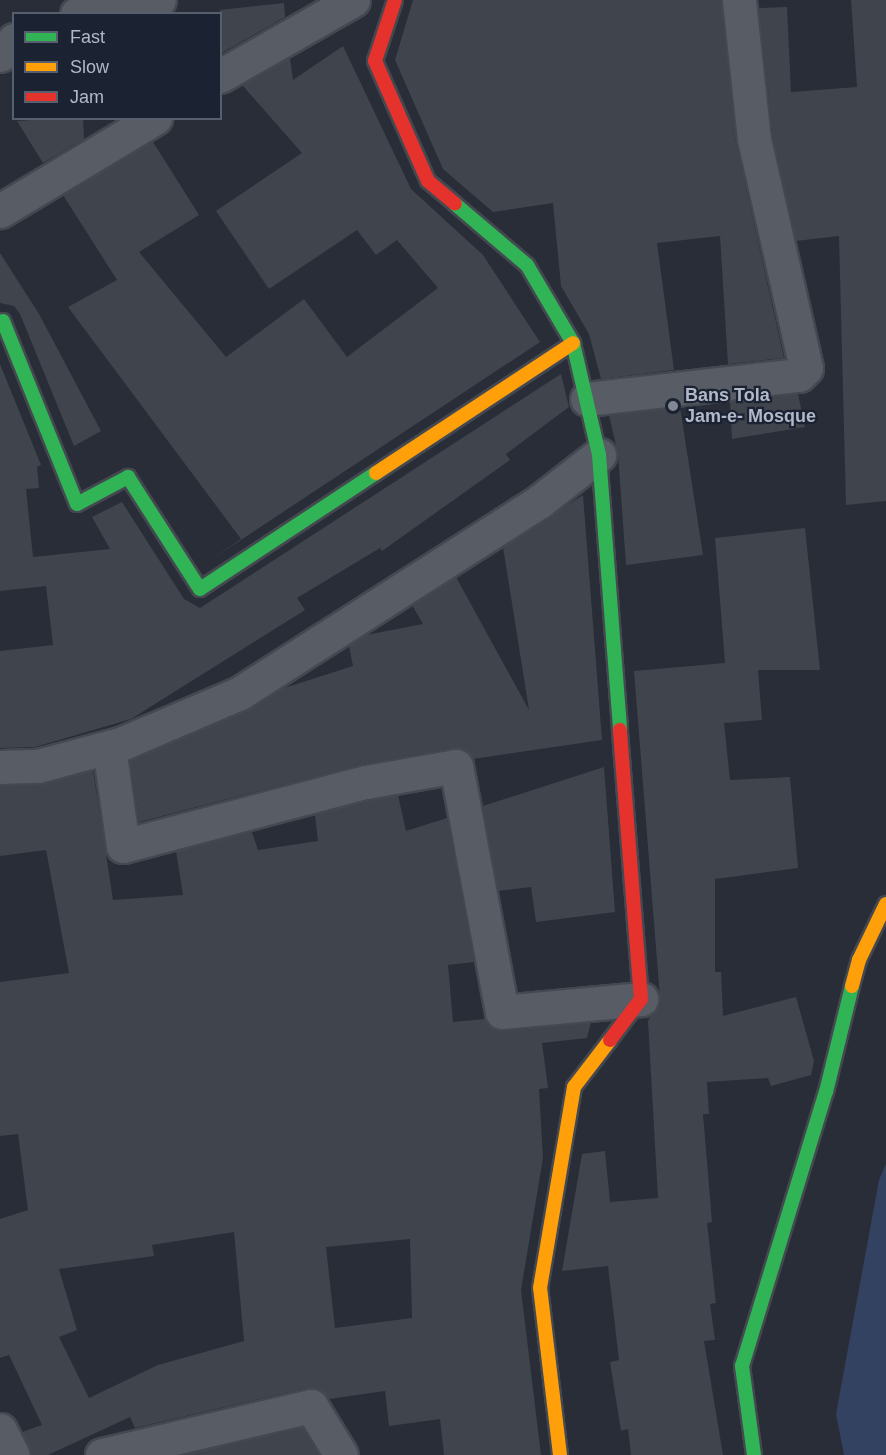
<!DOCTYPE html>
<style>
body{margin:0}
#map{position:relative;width:886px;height:1455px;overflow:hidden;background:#282d37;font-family:Helvetica,sans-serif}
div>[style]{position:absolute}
.water>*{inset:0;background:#344261}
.building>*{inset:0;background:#40444c}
.roads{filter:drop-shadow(2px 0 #444850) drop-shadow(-2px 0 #444850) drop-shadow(0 2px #444850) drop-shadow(0 -2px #444850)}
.street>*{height:33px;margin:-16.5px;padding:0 16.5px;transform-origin:16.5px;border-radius:16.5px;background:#585c65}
.fast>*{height:14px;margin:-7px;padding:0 7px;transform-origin:7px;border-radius:7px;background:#30b455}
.slow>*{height:14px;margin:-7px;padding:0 7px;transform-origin:7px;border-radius:7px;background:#ff9f0a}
.jam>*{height:14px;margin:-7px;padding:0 7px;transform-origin:7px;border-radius:7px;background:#e5322d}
.dots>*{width:16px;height:16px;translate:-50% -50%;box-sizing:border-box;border:3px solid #1b2232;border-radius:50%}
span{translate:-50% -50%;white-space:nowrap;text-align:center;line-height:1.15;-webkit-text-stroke:4.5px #1b2232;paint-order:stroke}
.poi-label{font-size:18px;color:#b1b8c8;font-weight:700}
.left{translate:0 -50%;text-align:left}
.legend{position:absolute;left:12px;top:12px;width:210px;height:108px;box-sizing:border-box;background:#1b2232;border:2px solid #575e6e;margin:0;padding:8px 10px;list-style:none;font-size:18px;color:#b1b8c8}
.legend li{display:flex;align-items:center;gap:12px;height:30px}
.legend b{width:30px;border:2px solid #575e6e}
</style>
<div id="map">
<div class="water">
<i style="clip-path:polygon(886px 1164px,886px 1455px,844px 1455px,836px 1414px,879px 1180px)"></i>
</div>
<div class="building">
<i style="clip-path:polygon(413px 0,721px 0,736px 143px,784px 358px,728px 364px,720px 236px,657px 243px,674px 370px,601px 379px,589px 334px,561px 286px,553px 203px,493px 212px,443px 169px,395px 60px)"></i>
<i style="clip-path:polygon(851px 0,886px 0,886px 501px,846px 505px,839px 236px,796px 241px,773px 136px,759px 8px,787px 7px,791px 92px,857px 87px)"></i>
<i style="clip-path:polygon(284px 3px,285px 17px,220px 54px,220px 10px)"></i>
<i style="clip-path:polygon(343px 46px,411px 189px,483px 255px,540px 342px,206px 563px,241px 539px,68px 307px,117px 280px,63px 195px,153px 142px,199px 215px,139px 252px,226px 357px,304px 299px,347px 357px,438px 288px,397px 240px,376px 255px,357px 230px,269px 289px,216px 211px,302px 153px,242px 85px,290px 58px,293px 80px)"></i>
<i style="clip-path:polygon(62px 118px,83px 118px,84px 139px,43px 163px,17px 121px)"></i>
<i style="clip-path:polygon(0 253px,39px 314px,101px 431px,74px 446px,20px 314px,14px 306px,0 303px)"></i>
<i style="clip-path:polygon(0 364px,41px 465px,37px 467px,39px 488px,26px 489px,33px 557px,110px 549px,92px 517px,122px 502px,184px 599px,200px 608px,561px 374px,569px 407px,506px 454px,510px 460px,382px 551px,380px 548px,297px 598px,305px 610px,131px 719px,35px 747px,0 748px,0 651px,53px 645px,46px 586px,0 591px)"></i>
<i style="clip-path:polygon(798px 394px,805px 427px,732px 439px,730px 402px)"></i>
<i style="clip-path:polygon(680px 407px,703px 555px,626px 565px,618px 454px,609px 415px)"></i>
<i style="clip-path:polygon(583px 495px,602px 740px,473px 759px,463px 749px,453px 748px,363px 764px,139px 822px,130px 760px,248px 710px,281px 689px,353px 666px,349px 646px,366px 635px,423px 624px,412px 605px,456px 577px,529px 710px,503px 547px)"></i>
<i style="clip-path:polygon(805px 528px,820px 670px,758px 670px,762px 720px,724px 723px,730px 780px,790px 777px,798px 868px,715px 879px,715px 972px,721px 972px,723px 1016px,796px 997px,814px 1061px,811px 1075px,771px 1086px,768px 1078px,707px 1082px,709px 1114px,703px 1114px,712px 1222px,707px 1223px,716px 1303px,710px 1304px,715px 1340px,704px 1341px,723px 1455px,631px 1455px,628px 1429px,621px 1431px,610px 1362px,619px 1360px,608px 1266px,562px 1271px,582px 1154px,605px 1151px,610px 1202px,658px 1198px,648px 1021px,660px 998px,634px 671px,725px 663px,715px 538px)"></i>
<i style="clip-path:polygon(604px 767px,615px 912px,536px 922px,531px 887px,498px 891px,483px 806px)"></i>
<i style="clip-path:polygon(evenodd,93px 770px,113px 900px,183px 895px,176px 851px,252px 832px,258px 850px,318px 841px,315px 815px,370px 800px,398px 795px,406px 831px,447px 818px,474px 962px,448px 965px,453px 1022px,485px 1019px,494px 1029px,504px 1031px,591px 1022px,587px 1038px,542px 1043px,548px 1088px,539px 1089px,543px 1158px,521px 1290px,541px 1455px,444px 1455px,440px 1419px,389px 1426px,385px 1391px,329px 1399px,319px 1389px,307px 1388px,135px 1428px,130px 1417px,48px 1455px,32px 1455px,22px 1432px,42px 1425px,9px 1355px,0 1358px,0 1219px,28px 1210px,18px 1134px,0 1136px,0 982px,69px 973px,46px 850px,0 856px,0 786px,43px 784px,93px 770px,234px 1232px,244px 1341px,158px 1365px,89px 1398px,59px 1337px,77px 1330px,59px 1269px,154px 1256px,152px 1245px,234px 1232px,93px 770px,410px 1239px,412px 1318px,335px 1328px,326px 1247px,410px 1239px)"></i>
<i style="clip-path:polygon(302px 1427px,319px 1455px,184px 1455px)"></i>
</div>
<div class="roads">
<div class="street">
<i style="left:77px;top:14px;width:83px;rotate:-9.7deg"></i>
<i style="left:0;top:55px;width:21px;rotate:-47deg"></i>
<i style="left:220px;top:76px;width:153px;rotate:-29.7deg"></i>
<i style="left:0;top:211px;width:181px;rotate:-31deg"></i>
<i style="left:587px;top:399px;width:213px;rotate:-6.5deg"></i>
<i style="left:799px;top:375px;width:10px;rotate:-45deg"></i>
<i style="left:806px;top:368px;width:235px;rotate:-102.8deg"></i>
<i style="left:754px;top:139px;width:140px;rotate:-96.2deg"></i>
<i style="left:109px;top:747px;width:100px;rotate:82deg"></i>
<i style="left:123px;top:846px;width:251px;rotate:-14.8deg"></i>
<i style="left:366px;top:782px;width:91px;rotate:-10.1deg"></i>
<i style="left:456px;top:766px;width:250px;rotate:79.4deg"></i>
<i style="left:502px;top:1012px;width:140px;rotate:-5.3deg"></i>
<i style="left:0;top:767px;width:38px;rotate:-2deg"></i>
<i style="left:38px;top:766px;width:88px;rotate:-15.1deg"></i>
<i style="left:123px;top:743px;width:127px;rotate:-23.1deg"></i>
<i style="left:240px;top:693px;width:356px;rotate:-32.6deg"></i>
<i style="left:540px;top:501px;width:75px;rotate:-37.9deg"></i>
<i style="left:0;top:1430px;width:28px;rotate:63deg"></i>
<i style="left:102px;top:1455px;width:215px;rotate:-13.2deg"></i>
<i style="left:311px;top:1406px;width:57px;rotate:58.5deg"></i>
</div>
<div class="fast">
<i style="left:455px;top:204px;width:94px;rotate:40.3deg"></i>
<i style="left:527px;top:265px;width:91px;rotate:59.5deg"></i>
<i style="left:573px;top:343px;width:115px;rotate:76.9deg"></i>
<i style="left:599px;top:455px;width:276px;rotate:85.6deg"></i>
<i style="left:3px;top:321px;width:197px;rotate:68deg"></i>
<i style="left:77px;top:504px;width:58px;rotate:-27.9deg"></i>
<i style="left:128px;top:477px;width:133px;rotate:57.3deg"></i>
<i style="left:200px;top:589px;width:211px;rotate:-33.4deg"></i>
<i style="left:754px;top:1455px;width:90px;rotate:-97.7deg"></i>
<i style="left:742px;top:1366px;width:287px;rotate:-73deg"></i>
<i style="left:826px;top:1092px;width:109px;rotate:-76.2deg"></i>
</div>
<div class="slow">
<i style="left:376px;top:473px;width:236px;rotate:-33.4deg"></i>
<i style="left:852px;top:986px;width:27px;rotate:-75deg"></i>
<i style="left:859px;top:960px;width:62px;rotate:-64.3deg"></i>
<i style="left:560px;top:1455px;width:168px;rotate:-96.8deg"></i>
<i style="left:540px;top:1288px;width:204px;rotate:-80.4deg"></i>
<i style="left:574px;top:1087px;width:59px;rotate:-52.5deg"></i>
</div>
<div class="jam">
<i style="left:395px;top:0;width:64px;rotate:108.2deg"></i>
<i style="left:375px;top:61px;width:131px;rotate:66.2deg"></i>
<i style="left:428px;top:181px;width:35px;rotate:40deg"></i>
<i style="left:610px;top:1040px;width:51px;rotate:-52.9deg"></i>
<i style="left:641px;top:999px;width:270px;rotate:-94.5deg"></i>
</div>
</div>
<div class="dots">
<i style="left:673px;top:406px;background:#818795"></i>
</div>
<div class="poi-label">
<span class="left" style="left:685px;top:406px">Bans Tola<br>Jam-e- Mosque</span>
</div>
<ul class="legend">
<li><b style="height:8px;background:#30b455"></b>Fast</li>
<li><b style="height:8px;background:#ff9f0a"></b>Slow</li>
<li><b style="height:8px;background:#e5322d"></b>Jam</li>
</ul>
</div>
